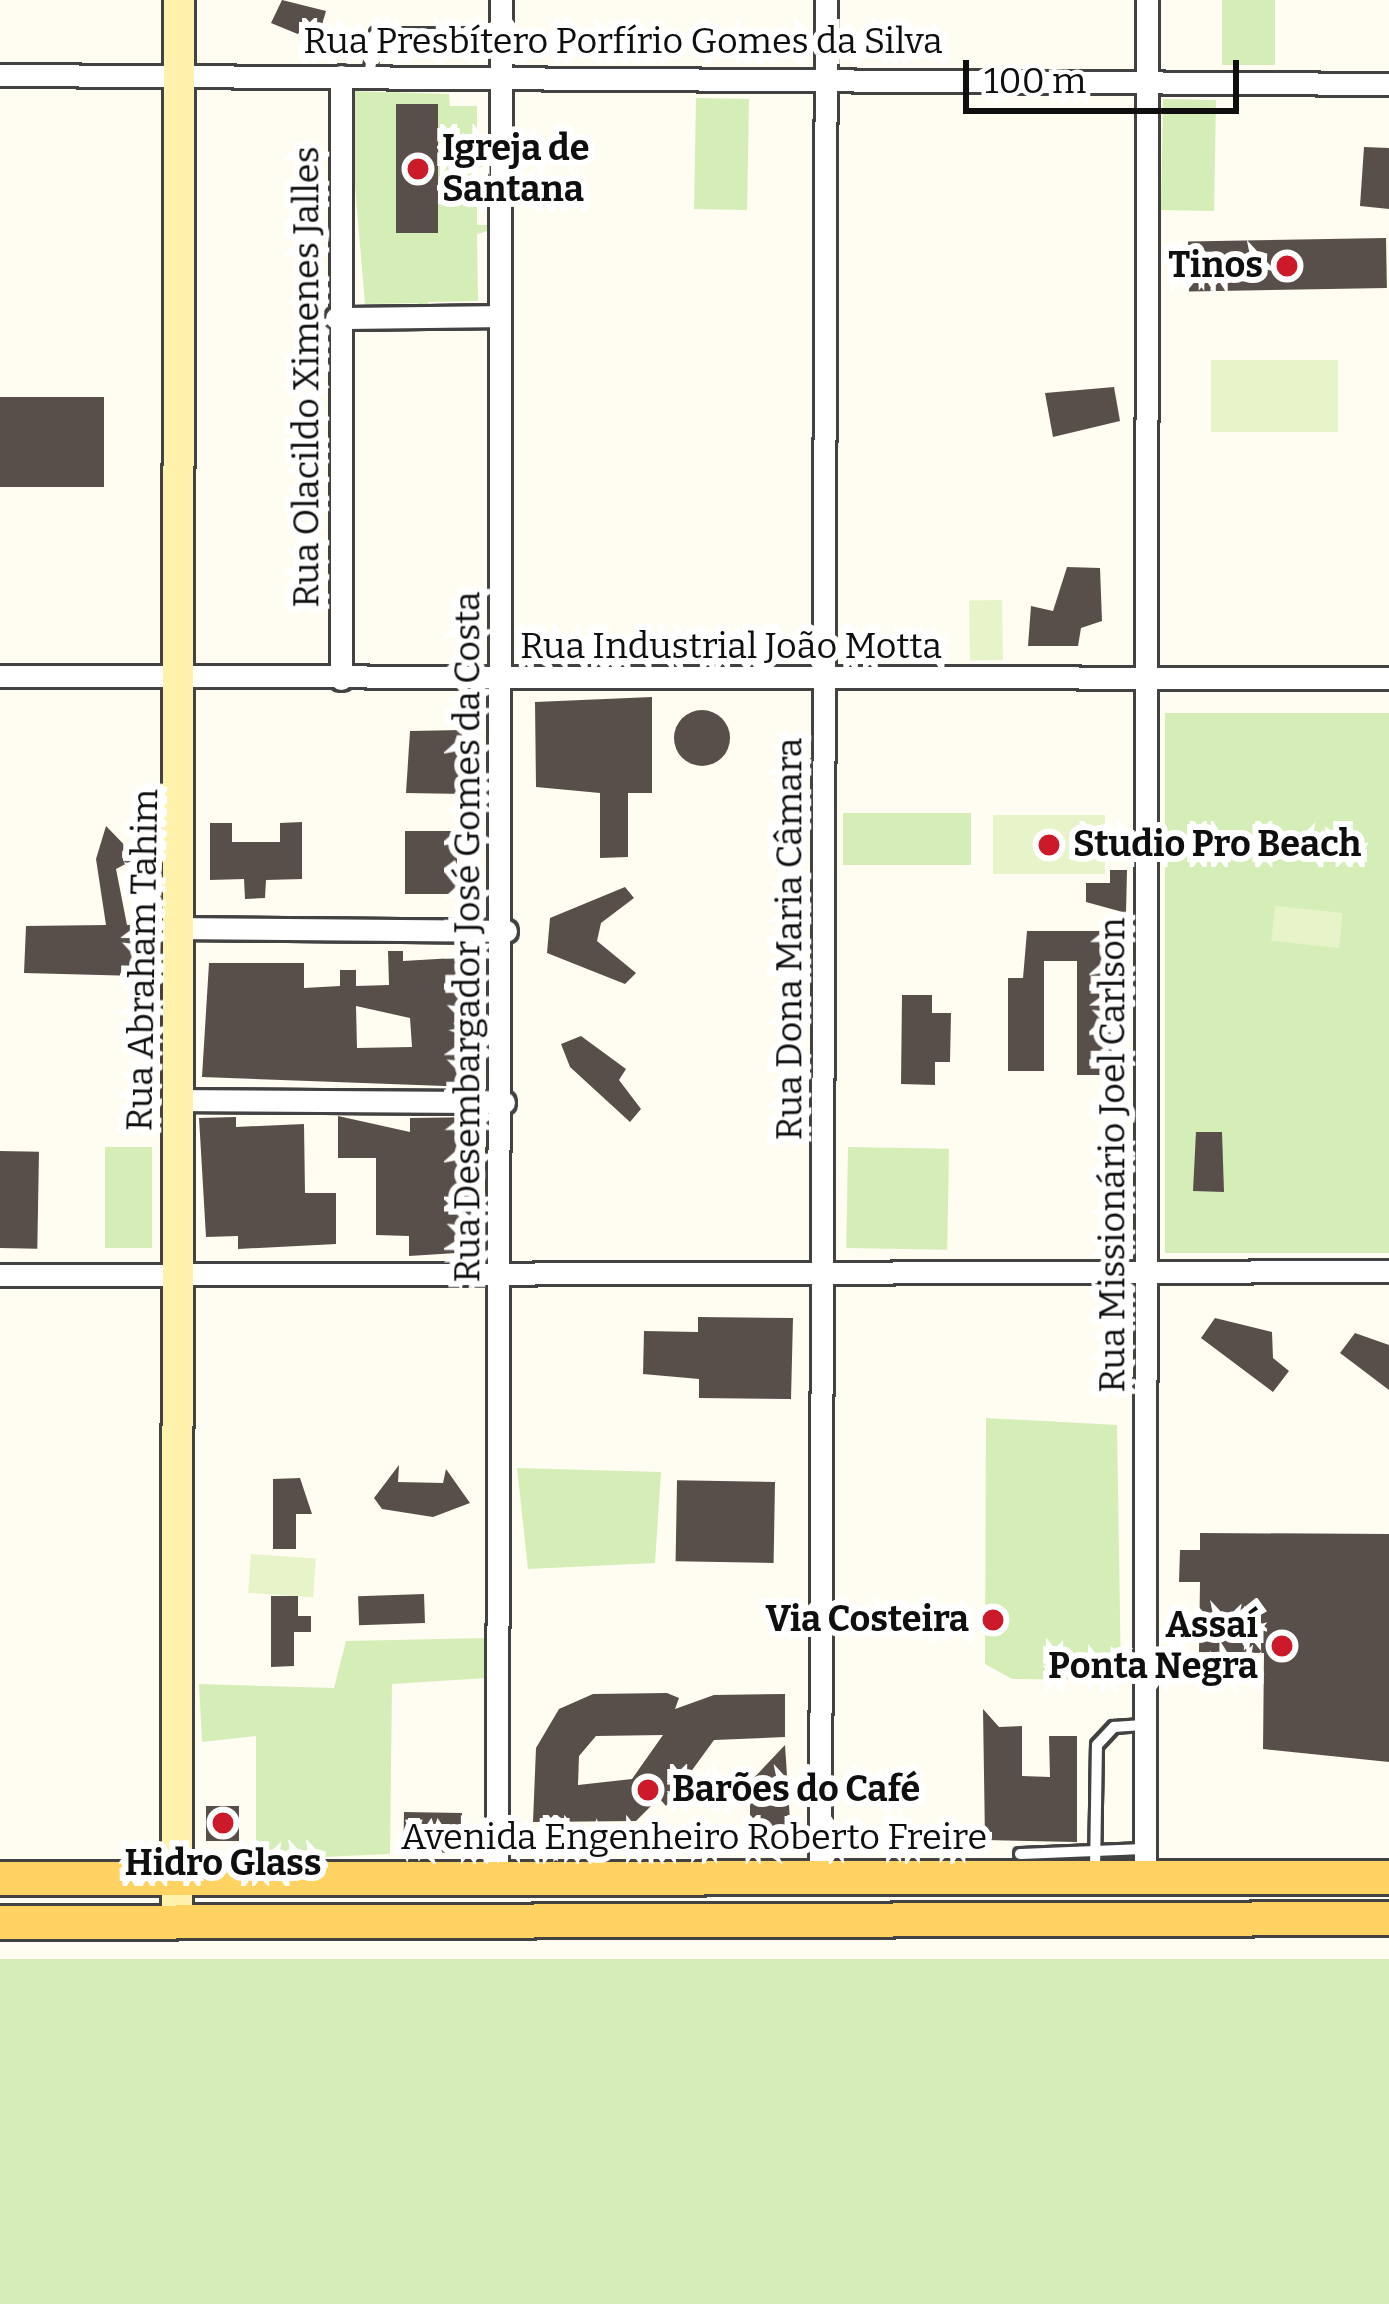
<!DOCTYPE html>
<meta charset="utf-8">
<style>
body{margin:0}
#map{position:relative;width:1389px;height:2304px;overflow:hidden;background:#fffcf1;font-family:Bitter,serif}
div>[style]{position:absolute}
.green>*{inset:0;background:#d5eeb7;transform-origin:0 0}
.pitch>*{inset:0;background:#e7f4c9;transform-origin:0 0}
.building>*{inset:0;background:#594f4a;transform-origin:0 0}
.round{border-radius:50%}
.roads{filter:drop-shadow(3px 0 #424242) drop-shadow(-3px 0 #424242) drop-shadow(0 3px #424242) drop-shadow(0 -3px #424242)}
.service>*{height:10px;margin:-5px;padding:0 5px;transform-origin:5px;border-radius:5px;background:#fff}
.minor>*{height:21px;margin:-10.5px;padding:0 10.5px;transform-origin:10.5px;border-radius:10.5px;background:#fff}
.secondary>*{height:30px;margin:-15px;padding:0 15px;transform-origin:15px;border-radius:15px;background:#fff2ac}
.primary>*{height:33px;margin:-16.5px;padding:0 16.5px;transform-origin:16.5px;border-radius:16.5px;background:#ffd261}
.dots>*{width:33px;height:33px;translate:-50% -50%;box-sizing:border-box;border:6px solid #fff;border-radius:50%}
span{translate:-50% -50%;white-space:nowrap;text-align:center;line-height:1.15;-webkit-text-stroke:12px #fff;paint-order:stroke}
.street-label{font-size:36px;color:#0f0f0f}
.poi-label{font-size:36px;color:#0f0f0f;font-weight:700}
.left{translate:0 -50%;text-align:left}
.right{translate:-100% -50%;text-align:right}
.scale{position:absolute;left:963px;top:60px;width:276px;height:54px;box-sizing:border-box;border:6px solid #0f0f0f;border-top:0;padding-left:15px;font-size:36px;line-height:42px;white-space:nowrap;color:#0f0f0f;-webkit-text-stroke:9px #fff;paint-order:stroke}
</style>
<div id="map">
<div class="green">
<i style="left:1222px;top:0;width:53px;height:65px"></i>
<i style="clip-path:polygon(347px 91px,449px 94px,450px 106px,477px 106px,477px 161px,490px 162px,477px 169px,477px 225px,511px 225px,477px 234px,478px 301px,428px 302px,428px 315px,417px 303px,365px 304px)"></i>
<i style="left:696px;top:98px;width:53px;height:111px;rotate:1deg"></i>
<i style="left:1163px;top:99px;width:53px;height:111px;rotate:1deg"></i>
<i style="left:1165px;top:713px;width:224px;height:540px"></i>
<i style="left:843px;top:813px;width:128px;height:52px"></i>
<i style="left:152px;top:1147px;width:101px;height:47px;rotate:90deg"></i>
<i style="left:848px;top:1147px;width:101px;height:101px;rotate:1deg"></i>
<i style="clip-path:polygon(986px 1418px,1117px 1425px,1121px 1680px,1012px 1679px,985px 1664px)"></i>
<i style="clip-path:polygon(517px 1468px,661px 1472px,655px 1563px,528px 1569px)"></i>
<i style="clip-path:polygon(487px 1638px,487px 1678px,392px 1684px,390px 1854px,256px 1860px,256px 1736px,202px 1742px,199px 1684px,334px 1688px,346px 1641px)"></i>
<i style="left:1389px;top:1959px;width:345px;height:1389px;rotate:90deg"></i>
</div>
<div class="pitch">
<i style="left:1211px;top:360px;width:127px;height:72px"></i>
<i style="left:1002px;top:600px;width:60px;height:33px;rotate:89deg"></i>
<i style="left:993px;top:815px;width:112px;height:59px"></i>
<i style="left:1275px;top:906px;width:68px;height:35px;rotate:6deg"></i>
<i style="left:251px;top:1554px;width:65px;height:39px;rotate:4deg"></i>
</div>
<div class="building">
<i style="clip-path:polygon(282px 0,326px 11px,317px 42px,271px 23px)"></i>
<i style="left:438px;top:104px;width:129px;height:42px;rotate:90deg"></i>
<i style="clip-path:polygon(1364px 147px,1389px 148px,1389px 209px,1360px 206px)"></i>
<i style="left:1386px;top:238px;width:50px;height:198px;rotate:89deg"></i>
<i style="clip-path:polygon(1114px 387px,1120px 421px,1053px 437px,1045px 393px)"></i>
<i style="left:0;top:397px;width:104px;height:90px"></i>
<i style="clip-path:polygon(1067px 567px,1100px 568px,1102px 621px,1081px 628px,1078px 646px,1028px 646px,1031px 606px,1053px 611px)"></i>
<i style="clip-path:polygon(652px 697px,652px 793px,628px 793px,628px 857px,600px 858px,600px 793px,536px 787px,535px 702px)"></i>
<i class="round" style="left:674px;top:710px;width:56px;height:56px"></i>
<i style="clip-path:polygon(462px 730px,465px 794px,406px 793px,410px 731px)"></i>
<i style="clip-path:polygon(302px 822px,302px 879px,266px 880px,265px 898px,245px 899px,244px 879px,210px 880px,210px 823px,232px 823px,232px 842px,280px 842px,280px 823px)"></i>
<i style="clip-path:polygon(106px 826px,137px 858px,116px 869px,127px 925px,141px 925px,138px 976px,24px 973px,26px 926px,106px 925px,96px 859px)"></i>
<i style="left:405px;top:831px;width:52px;height:63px"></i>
<i style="clip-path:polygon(1110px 870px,1127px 870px,1126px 913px,1086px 902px,1086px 883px,1110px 883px)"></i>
<i style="clip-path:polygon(625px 887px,634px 898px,601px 923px,597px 941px,636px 973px,625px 984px,547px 953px,550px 918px)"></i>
<i style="clip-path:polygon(1027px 931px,1105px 931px,1113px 1075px,1077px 1075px,1077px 961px,1044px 961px,1044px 1071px,1008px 1071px,1008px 978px,1023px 978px)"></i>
<i style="clip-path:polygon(evenodd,388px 951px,403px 951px,403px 961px,471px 957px,472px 1087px,202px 1077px,209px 963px,304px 963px,304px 988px,340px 986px,340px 970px,356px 970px,356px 986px,389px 985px,388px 951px,356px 1006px,410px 1018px,412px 1047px,357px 1048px,356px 1006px)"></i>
<i style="clip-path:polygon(902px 995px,932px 995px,932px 1013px,951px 1013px,950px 1062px,935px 1062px,935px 1085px,901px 1084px)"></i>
<i style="clip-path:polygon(581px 1036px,626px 1069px,619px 1080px,641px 1109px,630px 1122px,570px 1067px,561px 1044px)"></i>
<i style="clip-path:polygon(338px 1116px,410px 1132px,410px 1118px,481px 1117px,472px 1252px,409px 1256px,409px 1236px,376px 1235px,376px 1158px,338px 1158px)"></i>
<i style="clip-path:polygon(236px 1117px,236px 1127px,304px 1124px,305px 1193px,336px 1193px,336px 1244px,238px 1249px,238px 1236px,206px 1237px,199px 1118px)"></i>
<i style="clip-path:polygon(1196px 1132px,1222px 1132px,1224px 1192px,1193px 1191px)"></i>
<i style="left:0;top:1151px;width:39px;height:97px;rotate:1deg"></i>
<i style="clip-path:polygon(698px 1317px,793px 1318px,791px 1399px,699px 1398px,699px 1379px,643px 1374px,644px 1331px,698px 1332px)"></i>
<i style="clip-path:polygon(1215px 1318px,1272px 1332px,1273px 1358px,1289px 1371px,1273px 1392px,1201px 1338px)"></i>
<i style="clip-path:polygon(1355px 1333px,1389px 1345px,1389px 1390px,1340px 1353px)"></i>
<i style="clip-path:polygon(399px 1465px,398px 1482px,443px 1483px,446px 1469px,470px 1503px,433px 1517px,382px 1509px,374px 1498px)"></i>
<i style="clip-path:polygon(300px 1478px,312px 1514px,296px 1514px,296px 1549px,273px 1549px,273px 1479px)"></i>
<i style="left:775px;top:1482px;width:81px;height:98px;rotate:91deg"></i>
<i style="clip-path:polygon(1200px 1533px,1389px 1534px,1389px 1762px,1263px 1749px,1264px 1653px,1199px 1652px,1200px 1582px,1179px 1582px,1180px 1550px,1200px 1550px)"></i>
<i style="left:424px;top:1594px;width:29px;height:66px;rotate:88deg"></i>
<i style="clip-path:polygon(271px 1596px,298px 1596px,298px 1616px,311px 1616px,311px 1632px,294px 1632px,294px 1666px,271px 1667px)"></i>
<i style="clip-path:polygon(evenodd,667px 1693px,679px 1698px,675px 1709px,714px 1695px,785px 1694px,785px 1737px,714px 1740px,666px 1806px,659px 1798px,636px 1821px,533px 1822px,536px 1748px,559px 1709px,593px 1694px,667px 1693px,663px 1735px,632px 1779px,578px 1785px,579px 1756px,596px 1736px,663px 1735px)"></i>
<i style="clip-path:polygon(983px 1709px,999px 1727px,1022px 1726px,1022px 1776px,1050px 1777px,1049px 1736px,1077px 1736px,1077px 1842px,985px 1840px)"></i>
<i style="clip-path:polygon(785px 1745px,792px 1851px,750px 1852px,750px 1782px)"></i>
<i style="left:206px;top:1806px;width:33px;height:35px"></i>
<i style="left:404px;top:1812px;width:58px;height:40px;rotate:1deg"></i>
</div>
<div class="roads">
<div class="service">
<i style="left:369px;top:75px;width:42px;rotate:-80.3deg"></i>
<i style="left:376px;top:34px;width:96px"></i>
<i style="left:1020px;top:1854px;width:125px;rotate:-2.3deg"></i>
<i style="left:1095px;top:1870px;width:125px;rotate:-89.1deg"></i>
<i style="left:1097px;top:1745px;width:25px;rotate:-47deg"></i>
<i style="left:1114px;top:1727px;width:32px;rotate:-4deg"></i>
</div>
<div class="minor">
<i style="left:0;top:75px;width:1389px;rotate:0.37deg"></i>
<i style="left:341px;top:76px;width:603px;rotate:90deg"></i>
<i style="left:336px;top:318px;width:161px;rotate:-0.7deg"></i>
<i style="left:0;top:676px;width:1389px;rotate:0.08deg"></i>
<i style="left:181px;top:928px;width:325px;rotate:0.5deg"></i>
<i style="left:180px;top:1100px;width:324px;rotate:0.4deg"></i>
<i style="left:0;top:1275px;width:1389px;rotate:-0.16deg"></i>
<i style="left:497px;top:1873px;width:1873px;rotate:-89.88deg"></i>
<i style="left:820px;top:1879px;width:1879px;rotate:-89.82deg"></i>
<i style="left:1145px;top:1879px;width:1879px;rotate:-89.94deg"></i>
</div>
<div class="secondary">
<i style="left:177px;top:1921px;width:1921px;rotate:-89.94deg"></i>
</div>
<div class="primary">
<i style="left:0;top:1878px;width:1389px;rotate:-0.04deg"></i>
<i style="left:0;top:1922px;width:1389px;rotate:-0.16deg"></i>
</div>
</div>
<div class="dots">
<i style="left:418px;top:169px;background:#cc1a2a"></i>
<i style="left:1287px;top:266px;background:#cc1a2a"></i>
<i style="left:1049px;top:845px;background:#cc1a2a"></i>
<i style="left:993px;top:1620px;background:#cc1a2a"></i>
<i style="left:1282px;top:1646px;background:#cc1a2a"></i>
<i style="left:648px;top:1790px;background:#cc1a2a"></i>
<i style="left:223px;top:1823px;background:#cc1a2a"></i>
</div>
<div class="street-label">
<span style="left:623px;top:42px">Rua Presbítero Porfírio Gomes da Silva</span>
<span style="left:307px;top:377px;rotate:-90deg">Rua Olacildo Ximenes Jalles</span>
<span style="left:731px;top:647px">Rua Industrial João Motta</span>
<span style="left:468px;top:937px;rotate:-90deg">Rua Desembargador José Gomes da Costa</span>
<span style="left:790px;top:939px;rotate:-90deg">Rua Dona Maria Câmara</span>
<span style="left:143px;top:960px;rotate:-89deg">Rua Abraham Tahim</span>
<span style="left:1113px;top:1155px;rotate:-90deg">Rua Missionário Joel Carlson</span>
<span style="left:694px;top:1838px">Avenida Engenheiro Roberto Freire</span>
</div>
<div class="poi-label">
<span class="left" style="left:442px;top:169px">Igreja de<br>Santana</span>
<span class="right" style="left:1263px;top:266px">Tinos</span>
<span class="left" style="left:1073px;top:845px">Studio Pro Beach</span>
<span class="right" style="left:969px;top:1620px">Via Costeira</span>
<span class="right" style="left:1258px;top:1646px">Assaí<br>Ponta Negra</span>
<span class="left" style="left:672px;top:1790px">Barões do Café</span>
<span style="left:223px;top:1864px">Hidro Glass</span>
</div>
<div class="scale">100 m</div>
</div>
